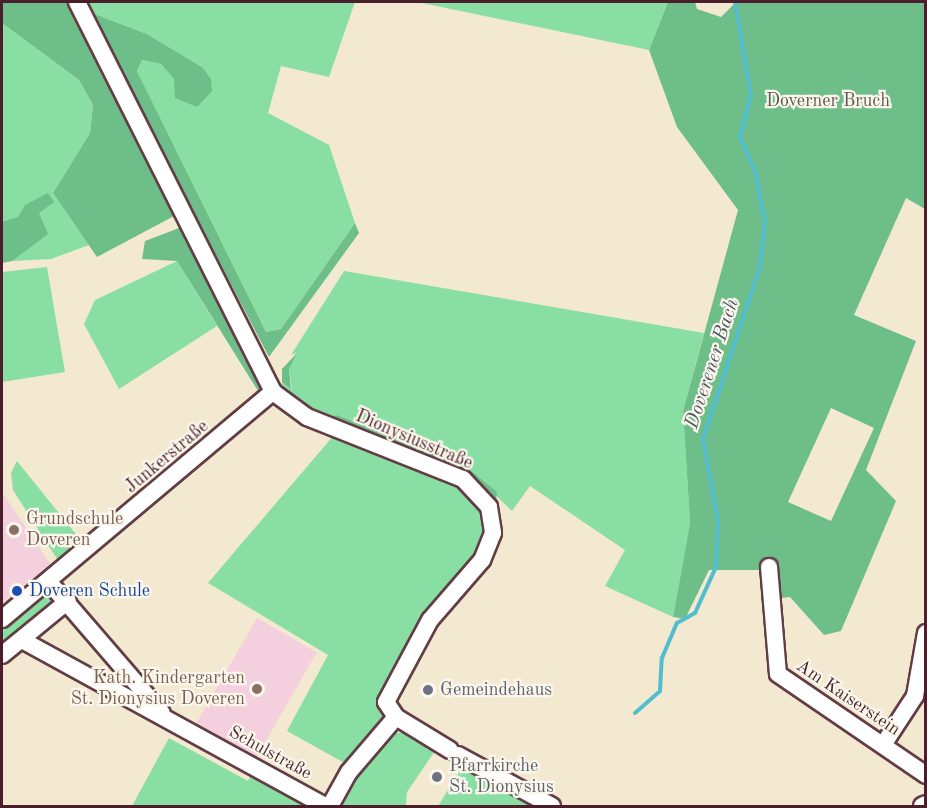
<!DOCTYPE html>
<meta charset="utf-8">
<style>
body{margin:0}
#map{position:relative;width:927px;height:808px;overflow:hidden;background:#f3e9d0;font-family:"Old Standard TT",serif}
div>[style]{position:absolute}
.built>*{inset:0;background:#f4cfdd;transform-origin:0 0}
.green>*{inset:0;background:#89dfa3}
.forest>*{inset:0;background:#6ebe89}
.stream>*{height:4px;margin:-2px;padding:0 2px;transform-origin:2px;border-radius:2px;background:#52bdce}
.roads{filter:drop-shadow(2px 0 #633d44) drop-shadow(-2px 0 #633d44) drop-shadow(0 2px #633d44) drop-shadow(0 -2px #633d44)}
.minor>*{height:16px;margin:-8px;padding:0 8px;transform-origin:8px;border-radius:8px;background:#fff}
.dots>*{width:16px;height:16px;translate:-50% -50%;box-sizing:border-box;border:3px solid #fbf7ec;border-radius:50%}
span{translate:-50% -50%;white-space:nowrap;text-align:center;line-height:1.15;-webkit-text-stroke:4.5px #fbf7ec;paint-order:stroke}
.park-label{font-size:18px;color:#5d594f}
.street-label{font-size:18px;color:#4a1f2b}
.education-label{font-size:18px;color:#785e54}
.left{translate:0 -50%;text-align:left}
.right{translate:-100% -50%;text-align:right}
.transit-label{font-size:18px;color:#164399}
.worship-label{font-size:18px;color:#5b616d}
.water-label{font-size:20px;color:#4d5664;font-style:italic}
.frame{position:absolute;inset:0;border:3px solid #4a1f2b;pointer-events:none}
</style>
<div id="map">
<div class="built">
<i style="clip-path:polygon(2px 492px,53px 568px,2px 602px)"></i>
<i style="left:257px;top:618px;width:69px;height:124px;rotate:30deg"></i>
</div>
<div class="green">
<i style="clip-path:polygon(84px 2px,355px 2px,329px 77px,281px 66px,268px 113px,329px 145px,355px 223px,281px 329px,266px 332px,137px 71px,142px 60px,161px 64px,174px 79px,202px 67px,147px 34px,89px 12px)"></i>
<i style="clip-path:polygon(417px 2px,668px 2px,649px 50px)"></i>
<i style="clip-path:polygon(2px 23px,79px 80px,93px 105px,90px 133px,53px 193px,89px 245px,51px 259px,12px 261px,2px 237px)"></i>
<i style="clip-path:polygon(177px 261px,217px 326px,119px 389px,84px 324px,95px 300px)"></i>
<i style="clip-path:polygon(47px 267px,65px 372px,2px 382px,2px 272px)"></i>
<i style="clip-path:polygon(344px 271px,704px 333px,683px 411px,690px 523px,673px 617px,605px 586px,625px 550px,530px 486px,512px 511px,464px 465px,337px 415px,338px 424px,307px 411px,283px 389px,282px 382px,292px 389px,289px 369px,296px 353px,291px 355px)"></i>
<i style="clip-path:polygon(334px 435px,463px 484px,486px 510px,484px 544px,393px 669px,384px 691px,387px 720px,348px 765px,287px 731px,328px 655px,208px 583px)"></i>
<i style="clip-path:polygon(17px 461px,83px 543px,59px 562px,13px 490px,11px 473px)"></i>
<i style="clip-path:polygon(44px 593px,55px 603px,2px 648px,2px 628px)"></i>
<i style="clip-path:polygon(391px 733px,412px 733px,437px 748px,407px 792px,406px 806px,334px 806px)"></i>
<i style="clip-path:polygon(169px 738px,248px 781px,251px 774px,309px 806px,132px 806px)"></i>
<i style="clip-path:polygon(463px 766px,537px 806px,438px 806px)"></i>
</div>
<div class="forest">
<i style="clip-path:polygon(2px 2px,71px 2px,266px 393px,258px 391px,177px 261px,142px 259px,145px 241px,179px 228px,174px 216px,97px 257px,53px 193px,90px 133px,93px 105px,79px 80px,2px 23px)"></i>
<i style="clip-path:polygon(evenodd,668px 2px,695px 2px,697px 9px,721px 17px,736px 2px,925px 2px,925px 209px,906px 198px,854px 315px,916px 341px,866px 470px,896px 501px,841px 631px,824px 635px,790px 597px,771px 599px,769px 570px,709px 570px,685px 619px,673px 617px,690px 523px,683px 411px,738px 210px,677px 127px,649px 50px,668px 2px,831px 408px,874px 428px,831px 521px,788px 502px,831px 408px)"></i>
<i style="clip-path:polygon(89px 12px,147px 34px,202px 67px,211px 79px,212px 91px,197px 107px,175px 98px,174px 79px,161px 64px,142px 60px,137px 71px,266px 332px,281px 329px,355px 223px,359px 233px,269px 357px)"></i>
<i style="clip-path:polygon(48px 193px,54px 202px,39px 213px,48px 234px,12px 261px,2px 263px,2px 222px,18px 217px,25px 205px)"></i>
<i style="clip-path:polygon(297px 353px,289px 369px,291px 389px,282px 382px,282px 369px)"></i>
<i style="clip-path:polygon(337px 415px,464px 465px,497px 492px,496px 501px,460px 469px,338px 424px,332px 417px)"></i>
</div>
<div class="stream">
<i style="left:635px;top:713px;width:33px;rotate:-41deg"></i>
<i style="left:660px;top:691px;width:33px;rotate:-87deg"></i>
<i style="left:662px;top:658px;width:38px;rotate:-67deg"></i>
<i style="left:677px;top:623px;width:21px;rotate:-29deg"></i>
<i style="left:695px;top:613px;width:51px;rotate:-65.5deg"></i>
<i style="left:716px;top:567px;width:47px;rotate:-87.6deg"></i>
<i style="left:718px;top:520px;width:82px;rotate:-100.5deg"></i>
<i style="left:703px;top:439px;width:181px;rotate:-71.7deg"></i>
<i style="left:760px;top:267px;width:45px;rotate:-83.7deg"></i>
<i style="left:765px;top:222px;width:52px;rotate:-101.1deg"></i>
<i style="left:755px;top:171px;width:37px;rotate:-114deg"></i>
<i style="left:740px;top:137px;width:43px;rotate:-75.3deg"></i>
<i style="left:751px;top:95px;width:94px;rotate:-99.8deg"></i>
</div>
<div class="roads">
<div class="minor">
<i style="left:77px;top:2px;width:436px;rotate:63.3deg"></i>
<i style="left:273px;top:392px;width:42px;rotate:36.3deg"></i>
<i style="left:307px;top:417px;width:168px;rotate:21.7deg"></i>
<i style="left:463px;top:479px;width:38px;rotate:47deg"></i>
<i style="left:489px;top:507px;width:26px;rotate:81deg"></i>
<i style="left:493px;top:533px;width:29px;rotate:112deg"></i>
<i style="left:482px;top:560px;width:79px;rotate:130.9deg"></i>
<i style="left:430px;top:620px;width:93px;rotate:118.2deg"></i>
<i style="left:386px;top:702px;width:18px;rotate:56deg"></i>
<i style="left:396px;top:717px;width:63px;rotate:31.4deg"></i>
<i style="left:769px;top:567px;width:107px;rotate:85.2deg"></i>
<i style="left:778px;top:674px;width:179px;rotate:34.3deg"></i>
<i style="left:48px;top:581px;width:174px;rotate:49.2deg"></i>
<i style="left:2px;top:619px;width:354px;rotate:-40deg"></i>
<i style="left:22px;top:640px;width:345px;rotate:28.7deg"></i>
<i style="left:2px;top:655px;width:85px;rotate:-39.3deg"></i>
<i style="left:883px;top:745px;width:59px;rotate:-56.9deg"></i>
<i style="left:915px;top:696px;width:64px;rotate:-80.1deg"></i>
<i style="left:458px;top:755px;width:107px;rotate:28.5deg"></i>
<i style="left:330px;top:806px;width:39px;rotate:-61deg"></i>
<i style="left:349px;top:772px;width:72px;rotate:-49.5deg"></i>
<i style="left:922px;top:806px;width:4px;rotate:-27deg"></i>
</div>
</div>
<div class="dots">
<i style="left:14px;top:530px;background:#8d6e63"></i>
<i style="left:17px;top:591px;background:#1a4fb4"></i>
<i style="left:257px;top:689px;background:#8d6e63"></i>
<i style="left:428px;top:690px;background:#6b7280"></i>
<i style="left:437px;top:777px;background:#6b7280"></i>
</div>
<div class="park-label">
<span style="left:828px;top:101px">Doverner Bruch</span>
</div>
<div class="street-label">
<span style="left:414px;top:440px;rotate:23deg">Dionysiusstraße</span>
<span style="left:167px;top:457px;rotate:-40deg">Junkerstraße</span>
<span style="left:848px;top:698px;rotate:34deg">Am Kaiserstein</span>
<span style="left:270px;top:753px;rotate:29deg">Schulstraße</span>
</div>
<div class="education-label">
<span class="left" style="left:26px;top:530px">Grundschule<br>Doveren</span>
<span class="right" style="left:245px;top:689px">Kath. Kindergarten<br>St. Dionysius Doveren</span>
</div>
<div class="transit-label">
<span class="left" style="left:29px;top:591px">Doveren Schule</span>
</div>
<div class="worship-label">
<span class="left" style="left:440px;top:690px">Gemeindehaus</span>
<span class="left" style="left:449px;top:777px">Pfarrkirche<br>St. Dionysius</span>
</div>
<div class="water-label">
<span style="left:713px;top:364px;rotate:-72deg">Doverener Bach</span>
</div>
<div class="frame"></div>
</div>
